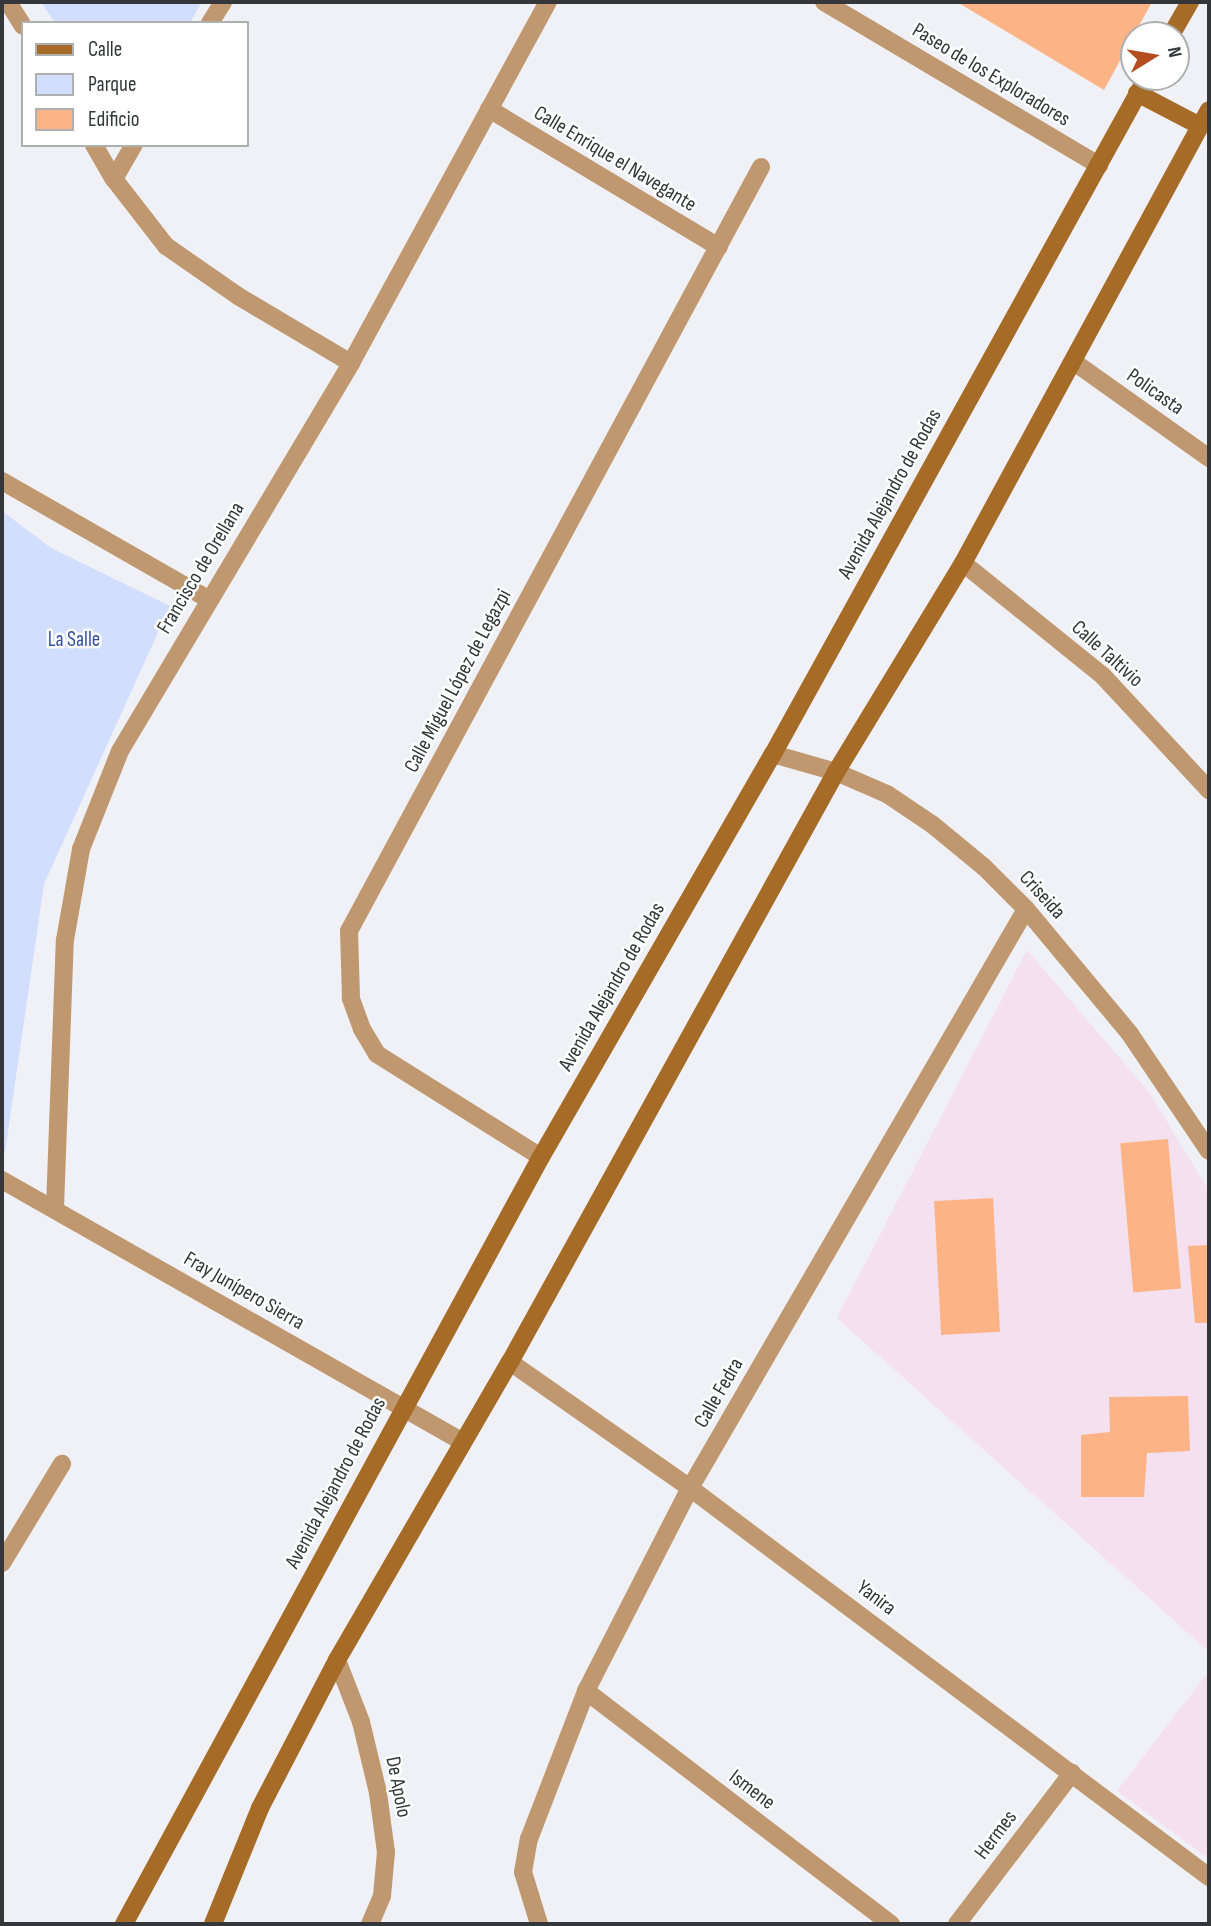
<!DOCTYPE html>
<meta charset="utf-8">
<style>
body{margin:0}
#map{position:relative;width:1211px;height:1926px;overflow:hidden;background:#eff1f7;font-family:"Sofia Sans Condensed",sans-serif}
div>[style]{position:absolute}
.education>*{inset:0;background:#f5e0f0}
.green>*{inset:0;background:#d1defd}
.building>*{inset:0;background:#fcb486;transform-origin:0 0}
.street>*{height:18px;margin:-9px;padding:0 9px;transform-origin:9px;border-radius:9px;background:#c0986f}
.secondary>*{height:18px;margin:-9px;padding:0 9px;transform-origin:9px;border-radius:9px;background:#a66b26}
span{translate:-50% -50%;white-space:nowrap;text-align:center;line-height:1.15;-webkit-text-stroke:5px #fefffe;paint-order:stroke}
.street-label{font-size:21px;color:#353639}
.park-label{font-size:21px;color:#3550a0}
.frame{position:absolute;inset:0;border:4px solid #353639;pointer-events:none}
.legend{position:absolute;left:21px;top:21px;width:228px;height:126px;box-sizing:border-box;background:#fefffe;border:2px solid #aeafaf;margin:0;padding:9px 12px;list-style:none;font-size:21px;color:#353639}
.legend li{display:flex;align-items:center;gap:14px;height:35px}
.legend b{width:35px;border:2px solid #aeafaf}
.north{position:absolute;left:1120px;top:21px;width:70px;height:70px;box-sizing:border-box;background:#fefffe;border:2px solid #aeafaf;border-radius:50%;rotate:79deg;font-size:19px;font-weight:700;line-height:28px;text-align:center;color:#353639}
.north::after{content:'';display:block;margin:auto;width:24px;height:32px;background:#b44e20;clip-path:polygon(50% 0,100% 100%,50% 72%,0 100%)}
</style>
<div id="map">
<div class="education">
<i style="clip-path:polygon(1027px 950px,1149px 1092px,1209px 1191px,1207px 1650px,837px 1318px)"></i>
<i style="clip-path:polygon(1209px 1671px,1209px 1859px,1117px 1791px)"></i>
</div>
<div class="green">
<i style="clip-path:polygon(41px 2px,202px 2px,190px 23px,55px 23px)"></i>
<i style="clip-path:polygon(2px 511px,51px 548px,170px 606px,44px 884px,5px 1152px,2px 1150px)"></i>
</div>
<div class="building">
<i style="clip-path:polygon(957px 2px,1152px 2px,1104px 90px)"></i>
<i style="left:1168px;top:1139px;width:150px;height:48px;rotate:85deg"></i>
<i style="left:993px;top:1198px;width:134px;height:59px;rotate:87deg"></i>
<i style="clip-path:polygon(1209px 1245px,1209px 1323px,1195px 1323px,1188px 1246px)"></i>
<i style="clip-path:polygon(1188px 1396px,1190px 1451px,1147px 1453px,1144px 1497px,1081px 1497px,1081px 1435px,1110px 1432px,1109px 1397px)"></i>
</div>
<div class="street">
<i style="left:8px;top:2px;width:28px;rotate:58deg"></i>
<i style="left:824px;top:2px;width:320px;rotate:30.7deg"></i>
<i style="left:210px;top:23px;width:25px;rotate:-58deg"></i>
<i style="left:489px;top:109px;width:268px;rotate:31deg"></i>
<i style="left:94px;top:145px;width:39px;rotate:60deg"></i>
<i style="left:114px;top:179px;width:85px;rotate:52.2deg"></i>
<i style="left:166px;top:246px;width:88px;rotate:34.8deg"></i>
<i style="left:238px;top:296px;width:131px;rotate:30.7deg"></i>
<i style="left:114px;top:179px;width:39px;rotate:-60deg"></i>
<i style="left:1074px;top:362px;width:166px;rotate:35.4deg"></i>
<i style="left:2px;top:481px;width:237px;rotate:29.8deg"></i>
<i style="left:963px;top:563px;width:180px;rotate:38.9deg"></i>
<i style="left:1103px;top:676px;width:156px;rotate:47.1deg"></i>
<i style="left:773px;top:754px;width:66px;rotate:15.9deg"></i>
<i style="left:836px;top:772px;width:56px;rotate:23.3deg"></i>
<i style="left:887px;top:794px;width:55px;rotate:34deg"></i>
<i style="left:933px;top:825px;width:66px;rotate:39.5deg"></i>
<i style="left:984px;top:867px;width:59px;rotate:45deg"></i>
<i style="left:1026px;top:909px;width:163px;rotate:50.2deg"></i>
<i style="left:1130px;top:1034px;width:141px;rotate:56deg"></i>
<i style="left:541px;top:1157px;width:194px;rotate:-147.9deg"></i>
<i style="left:377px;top:1054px;width:29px;rotate:-121deg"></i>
<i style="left:362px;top:1029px;width:33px;rotate:-110deg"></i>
<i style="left:351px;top:998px;width:67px;rotate:-91.7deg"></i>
<i style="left:349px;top:931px;width:868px;rotate:-61.66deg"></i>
<i style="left:2px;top:1180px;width:530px;rotate:29.61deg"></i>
<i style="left:55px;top:1208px;width:268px;rotate:-87.9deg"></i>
<i style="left:65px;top:940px;width:92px;rotate:-80deg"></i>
<i style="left:81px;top:849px;width:105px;rotate:-68.3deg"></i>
<i style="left:120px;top:751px;width:452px;rotate:-59.2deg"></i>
<i style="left:351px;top:363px;width:411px;rotate:-61.4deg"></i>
<i style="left:510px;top:1362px;width:220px;rotate:35deg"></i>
<i style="left:690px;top:1488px;width:649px;rotate:36.85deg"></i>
<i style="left:2px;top:1563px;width:116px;rotate:-58.8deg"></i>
<i style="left:337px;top:1660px;width:66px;rotate:68.8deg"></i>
<i style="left:361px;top:1722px;width:73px;rotate:76.5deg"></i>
<i style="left:378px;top:1793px;width:60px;rotate:82.3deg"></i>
<i style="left:386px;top:1852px;width:44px;rotate:95.2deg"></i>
<i style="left:382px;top:1896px;width:30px;rotate:113deg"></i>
<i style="left:586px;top:1691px;width:384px;rotate:37.4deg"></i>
<i style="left:539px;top:1924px;width:54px;rotate:-107.1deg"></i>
<i style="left:523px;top:1872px;width:34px;rotate:-80deg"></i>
<i style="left:529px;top:1839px;width:159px;rotate:-68.9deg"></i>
<i style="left:586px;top:1691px;width:228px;rotate:-62.9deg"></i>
<i style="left:690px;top:1488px;width:669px;rotate:-59.87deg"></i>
<i style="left:957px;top:1924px;width:190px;rotate:-52.7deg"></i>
</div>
<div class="secondary">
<i style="left:1171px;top:35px;width:38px;rotate:-60deg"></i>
<i style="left:1137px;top:93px;width:71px;rotate:27.6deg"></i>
<i style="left:124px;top:1924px;width:873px;rotate:-61.47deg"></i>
<i style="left:541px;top:1157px;width:465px;rotate:-60.1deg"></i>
<i style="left:773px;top:754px;width:773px;rotate:-61.08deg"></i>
<i style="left:213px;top:1924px;width:125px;rotate:-67.9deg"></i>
<i style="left:260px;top:1808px;width:167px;rotate:-62.5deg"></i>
<i style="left:337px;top:1660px;width:345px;rotate:-59.9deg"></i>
<i style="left:510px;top:1362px;width:674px;rotate:-61.08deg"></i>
<i style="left:836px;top:772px;width:245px;rotate:-58.7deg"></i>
<i style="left:963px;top:563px;width:515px;rotate:-61.5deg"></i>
</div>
<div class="street-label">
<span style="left:991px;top:75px;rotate:31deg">Paseo de los Exploradores</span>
<span style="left:615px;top:159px;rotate:31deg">Calle Enrique el Navegante</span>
<span style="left:1155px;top:392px;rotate:35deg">Policasta</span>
<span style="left:890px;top:494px;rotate:-61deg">Avenida Alejandro de Rodas</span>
<span style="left:201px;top:568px;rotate:-59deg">Francisco de Orellana</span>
<span style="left:1107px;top:654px;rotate:42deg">Calle Taltivio</span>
<span style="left:458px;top:681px;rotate:-62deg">Calle Miguel López de Legazpi</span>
<span style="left:1042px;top:895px;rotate:48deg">Criseida</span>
<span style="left:612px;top:987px;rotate:-60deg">Avenida Alejandro de Rodas</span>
<span style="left:244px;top:1291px;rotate:30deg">Fray Junípero Sierra</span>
<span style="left:719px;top:1393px;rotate:-60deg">Calle Fedra</span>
<span style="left:336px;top:1483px;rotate:-62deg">Avenida Alejandro de Rodas</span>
<span style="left:876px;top:1598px;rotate:37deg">Yanira</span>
<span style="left:398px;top:1787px;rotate:79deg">De Apolo</span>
<span style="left:752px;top:1790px;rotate:37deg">Ismene</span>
<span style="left:996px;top:1835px;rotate:-53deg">Hermes</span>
</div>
<div class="park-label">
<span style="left:74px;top:640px">La Salle</span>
</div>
<div class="frame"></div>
<ul class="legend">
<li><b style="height:9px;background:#a66b26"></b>Calle</li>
<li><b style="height:19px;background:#d1defd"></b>Parque</li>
<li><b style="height:19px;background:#fcb486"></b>Edificio</li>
</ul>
<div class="north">N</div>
</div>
